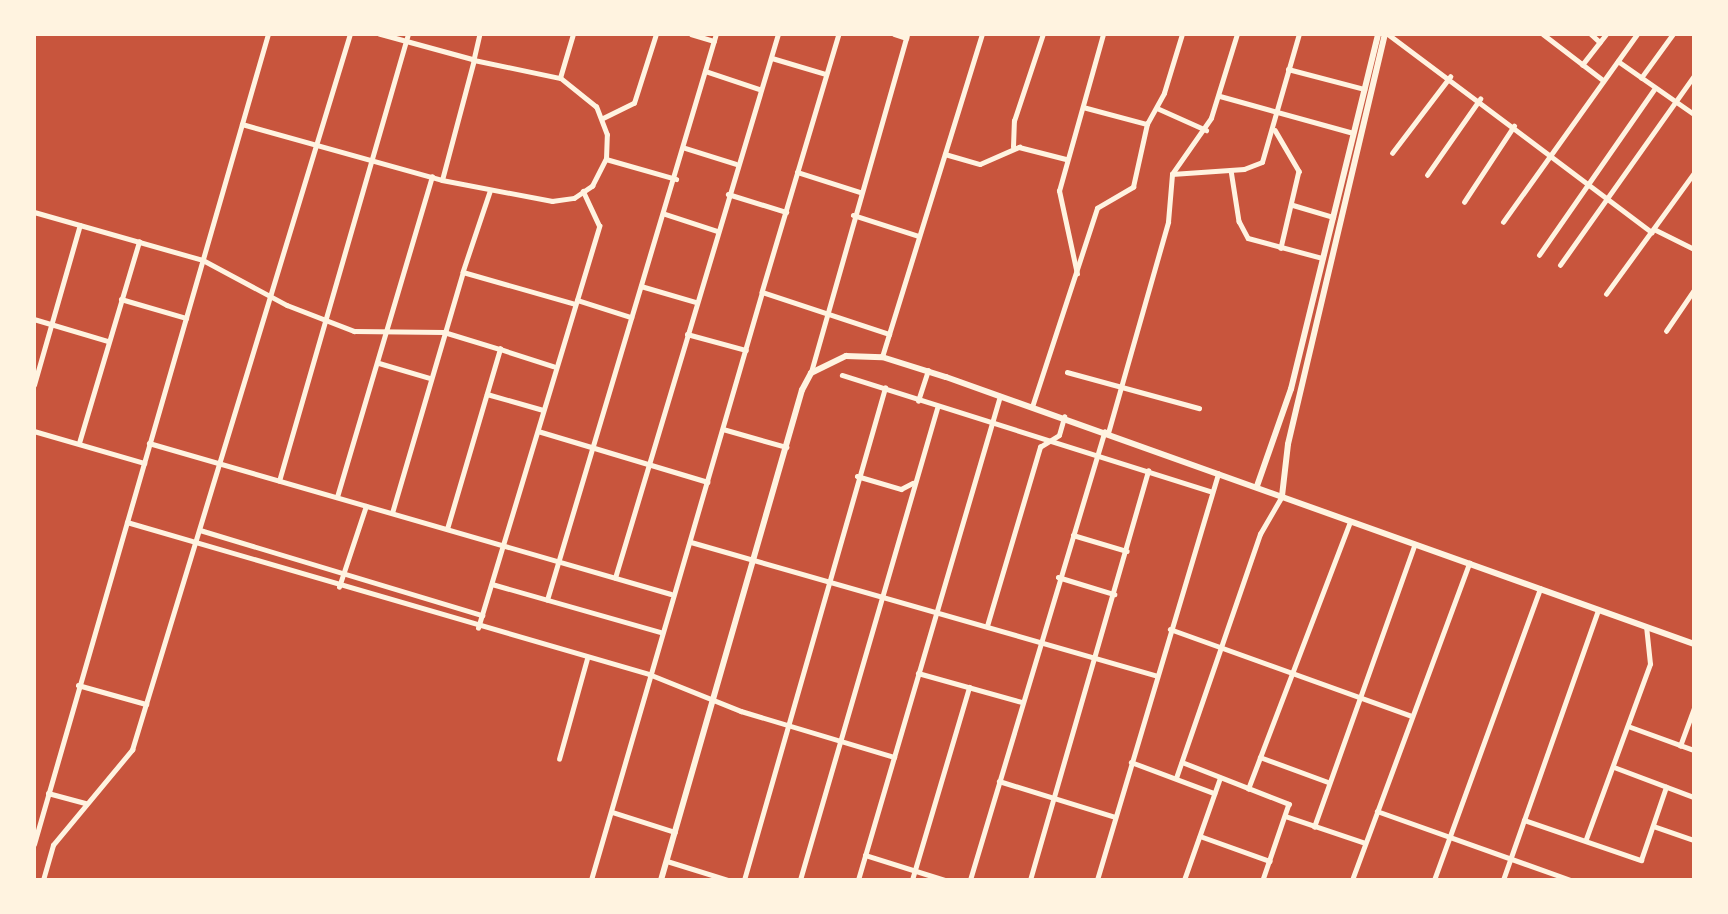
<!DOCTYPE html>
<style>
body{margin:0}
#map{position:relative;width:1728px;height:914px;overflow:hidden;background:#c8553d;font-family:Bitter,serif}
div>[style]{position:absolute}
.minor>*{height:4.5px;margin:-2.25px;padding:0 2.25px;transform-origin:2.25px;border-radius:2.25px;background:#fff3e0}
.tertiary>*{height:5px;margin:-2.5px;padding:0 2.5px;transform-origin:2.5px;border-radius:2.5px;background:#fff3e0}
.secondary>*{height:6px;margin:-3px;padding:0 3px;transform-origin:3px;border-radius:3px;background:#fff3e0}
span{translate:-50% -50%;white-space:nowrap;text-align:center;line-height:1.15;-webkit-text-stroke:5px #fff3e0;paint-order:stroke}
.frame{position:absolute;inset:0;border:36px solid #fff3e0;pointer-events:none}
</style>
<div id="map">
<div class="minor">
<i style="left:480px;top:34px;width:27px;rotate:103deg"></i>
<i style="left:474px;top:60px;width:88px;rotate:11.8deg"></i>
<i style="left:691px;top:34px;width:24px;rotate:17deg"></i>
<i style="left:839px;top:34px;width:269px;rotate:106.6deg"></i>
<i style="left:762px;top:292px;width:134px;rotate:18.3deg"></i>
<i style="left:894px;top:34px;width:13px;rotate:18deg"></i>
<i style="left:1388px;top:34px;width:330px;rotate:36.9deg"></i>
<i style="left:1543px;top:34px;width:76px;rotate:37.5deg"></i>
<i style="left:1591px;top:34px;width:12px;rotate:42deg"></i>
<i style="left:772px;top:58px;width:56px;rotate:16.5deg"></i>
<i style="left:1618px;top:61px;width:93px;rotate:34.9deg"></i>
<i style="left:1582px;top:65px;width:39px;rotate:-52deg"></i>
<i style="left:1288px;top:69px;width:79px;rotate:14.7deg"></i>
<i style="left:705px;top:71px;width:57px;rotate:18.4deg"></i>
<i style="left:1641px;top:78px;width:54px;rotate:-54deg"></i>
<i style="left:1220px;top:96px;width:138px;rotate:15.5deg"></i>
<i style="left:1083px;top:107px;width:66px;rotate:14.9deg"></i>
<i style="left:1157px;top:108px;width:54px;rotate:24.2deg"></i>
<i style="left:603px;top:118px;width:34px;rotate:-26deg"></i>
<i style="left:634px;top:103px;width:72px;rotate:-72.3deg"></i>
<i style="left:242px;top:124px;width:208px;rotate:15.6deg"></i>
<i style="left:442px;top:180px;width:124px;rotate:-75.1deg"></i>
<i style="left:474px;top:60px;width:98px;rotate:-164.7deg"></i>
<i style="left:1275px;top:130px;width:48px;rotate:59.7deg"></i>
<i style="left:1299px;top:171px;width:79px;rotate:103.2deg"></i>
<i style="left:1013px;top:147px;width:26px;rotate:-88deg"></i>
<i style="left:1014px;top:121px;width:92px;rotate:-71.6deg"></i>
<i style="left:685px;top:148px;width:53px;rotate:17.4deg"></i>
<i style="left:1392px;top:153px;width:96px;rotate:-52.7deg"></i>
<i style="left:945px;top:154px;width:36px;rotate:16deg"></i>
<i style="left:980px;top:164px;width:43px;rotate:-23.6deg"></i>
<i style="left:1019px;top:147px;width:49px;rotate:14.3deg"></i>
<i style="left:606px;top:159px;width:73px;rotate:15.9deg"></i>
<i style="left:1231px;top:170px;width:52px;rotate:81.1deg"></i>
<i style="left:1239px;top:221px;width:19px;rotate:62deg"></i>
<i style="left:1248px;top:238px;width:77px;rotate:15.1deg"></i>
<i style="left:797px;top:172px;width:66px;rotate:17.6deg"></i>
<i style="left:1172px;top:174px;width:72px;rotate:-4deg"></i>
<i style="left:1244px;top:169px;width:19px;rotate:-21deg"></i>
<i style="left:1262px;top:162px;width:133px;rotate:-73.9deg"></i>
<i style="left:1427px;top:175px;width:93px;rotate:-55.1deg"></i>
<i style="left:442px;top:180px;width:112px;rotate:10.8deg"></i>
<i style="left:552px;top:201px;width:22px;rotate:-8deg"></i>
<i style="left:574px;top:198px;width:22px;rotate:-34deg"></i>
<i style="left:592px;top:186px;width:30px;rotate:-63deg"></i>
<i style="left:606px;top:159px;width:24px;rotate:-88deg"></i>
<i style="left:607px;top:135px;width:30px;rotate:-111deg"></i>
<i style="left:596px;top:107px;width:46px;rotate:-141.1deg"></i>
<i style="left:560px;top:78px;width:46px;rotate:-73.5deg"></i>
<i style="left:490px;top:192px;width:84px;rotate:108.6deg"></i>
<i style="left:463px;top:272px;width:116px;rotate:15.9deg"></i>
<i style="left:728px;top:194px;width:61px;rotate:17.2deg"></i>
<i style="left:1464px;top:202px;width:91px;rotate:-56.7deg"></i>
<i style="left:1293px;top:205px;width:42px;rotate:16.7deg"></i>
<i style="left:665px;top:214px;width:55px;rotate:18.1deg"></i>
<i style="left:853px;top:215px;width:69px;rotate:17.7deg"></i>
<i style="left:1503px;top:222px;width:231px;rotate:-54.5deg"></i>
<i style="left:1654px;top:229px;width:45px;rotate:26.6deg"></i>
<i style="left:1539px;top:255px;width:203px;rotate:-55.2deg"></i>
<i style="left:203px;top:260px;width:95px;rotate:28.2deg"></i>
<i style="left:287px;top:305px;width:72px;rotate:21.2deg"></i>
<i style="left:354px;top:331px;width:90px;rotate:0.6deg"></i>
<i style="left:444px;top:332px;width:59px;rotate:16.9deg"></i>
<i style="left:1560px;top:265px;width:232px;rotate:-54.7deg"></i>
<i style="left:1077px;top:274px;width:85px;rotate:-102.2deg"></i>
<i style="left:1059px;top:191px;width:163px;rotate:-74.3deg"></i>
<i style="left:641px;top:286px;width:57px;rotate:16.2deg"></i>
<i style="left:1606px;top:294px;width:150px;rotate:-54deg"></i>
<i style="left:121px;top:299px;width:68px;rotate:16.3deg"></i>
<i style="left:577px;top:300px;width:57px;rotate:17.5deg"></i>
<i style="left:34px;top:319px;width:77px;rotate:16.6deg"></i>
<i style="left:1666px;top:331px;width:50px;rotate:-55.7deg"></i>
<i style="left:687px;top:334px;width:61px;rotate:15.2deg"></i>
<i style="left:882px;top:357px;width:338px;rotate:-72.8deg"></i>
<i style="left:379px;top:363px;width:53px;rotate:16.4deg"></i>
<i style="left:811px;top:372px;width:351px;rotate:-74.1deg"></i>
<i style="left:1067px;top:372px;width:137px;rotate:15.3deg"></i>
<i style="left:842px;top:375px;width:388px;rotate:17.5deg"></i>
<i style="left:34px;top:385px;width:166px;rotate:-74deg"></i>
<i style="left:487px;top:394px;width:58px;rotate:15.9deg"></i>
<i style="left:918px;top:401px;width:32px;rotate:-72deg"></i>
<i style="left:1032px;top:407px;width:209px;rotate:-71.9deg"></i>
<i style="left:1097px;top:208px;width:42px;rotate:-30.3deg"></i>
<i style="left:1133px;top:187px;width:65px;rotate:-77.5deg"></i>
<i style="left:1147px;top:124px;width:35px;rotate:-61deg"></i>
<i style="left:1164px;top:93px;width:62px;rotate:-73deg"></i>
<i style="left:723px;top:429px;width:66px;rotate:15.9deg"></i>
<i style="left:34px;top:431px;width:115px;rotate:16.2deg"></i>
<i style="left:538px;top:431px;width:177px;rotate:16.7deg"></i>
<i style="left:1108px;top:433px;width:219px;rotate:-74.1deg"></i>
<i style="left:1168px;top:222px;width:48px;rotate:-85.2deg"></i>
<i style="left:1172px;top:174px;width:68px;rotate:-55.1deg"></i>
<i style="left:1211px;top:118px;width:88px;rotate:-72.8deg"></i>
<i style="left:79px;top:443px;width:210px;rotate:-73.4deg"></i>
<i style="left:149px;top:443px;width:543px;rotate:16.13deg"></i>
<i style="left:857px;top:476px;width:46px;rotate:16.5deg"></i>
<i style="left:901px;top:489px;width:13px;rotate:-27deg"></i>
<i style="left:279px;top:481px;width:465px;rotate:-73.9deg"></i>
<i style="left:337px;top:497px;width:334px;rotate:-73.5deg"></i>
<i style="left:392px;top:513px;width:251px;rotate:-73.6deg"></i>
<i style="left:127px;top:522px;width:544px;rotate:16.23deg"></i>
<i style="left:649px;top:674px;width:99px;rotate:21.9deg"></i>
<i style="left:741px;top:711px;width:160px;rotate:16.7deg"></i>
<i style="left:447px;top:529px;width:188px;rotate:-73.6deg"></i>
<i style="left:500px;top:349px;width:56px;rotate:17.8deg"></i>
<i style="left:200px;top:530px;width:295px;rotate:16.8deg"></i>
<i style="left:1073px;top:535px;width:56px;rotate:16.5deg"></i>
<i style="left:691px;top:542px;width:484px;rotate:16deg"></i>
<i style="left:1058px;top:577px;width:59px;rotate:16.9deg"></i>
<i style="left:615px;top:578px;width:568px;rotate:-73.32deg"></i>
<i style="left:492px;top:584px;width:175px;rotate:15.9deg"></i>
<i style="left:339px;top:587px;width:85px;rotate:-71.6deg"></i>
<i style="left:547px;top:600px;width:591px;rotate:-73.38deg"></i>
<i style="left:987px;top:626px;width:187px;rotate:-73.5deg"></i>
<i style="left:1040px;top:447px;width:22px;rotate:-32deg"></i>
<i style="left:1059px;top:435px;width:19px;rotate:-74deg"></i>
<i style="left:478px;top:628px;width:420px;rotate:-73.2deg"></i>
<i style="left:599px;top:226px;width:38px;rotate:-115deg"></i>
<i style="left:1170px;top:629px;width:257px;rotate:19.8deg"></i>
<i style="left:918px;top:673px;width:108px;rotate:15.6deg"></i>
<i style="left:78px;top:685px;width:71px;rotate:15.6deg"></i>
<i style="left:1628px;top:726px;width:70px;rotate:20deg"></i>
<i style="left:1680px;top:746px;width:40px;rotate:-69.8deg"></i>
<i style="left:1260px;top:757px;width:72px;rotate:20.2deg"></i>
<i style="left:559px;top:759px;width:104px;rotate:-74.4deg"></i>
<i style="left:1131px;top:762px;width:89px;rotate:20.5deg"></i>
<i style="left:1182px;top:762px;width:115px;rotate:21.4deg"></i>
<i style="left:1289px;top:804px;width:80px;rotate:108.9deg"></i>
<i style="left:1614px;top:767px;width:85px;rotate:20.6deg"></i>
<i style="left:1176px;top:778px;width:258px;rotate:-71deg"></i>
<i style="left:1260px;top:534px;width:44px;rotate:-59.9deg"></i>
<i style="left:999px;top:781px;width:121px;rotate:17.2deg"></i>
<i style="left:1248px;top:789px;width:286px;rotate:-69.1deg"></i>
<i style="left:48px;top:793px;width:39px;rotate:15deg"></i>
<i style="left:1377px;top:811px;width:206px;rotate:19.6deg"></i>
<i style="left:612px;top:812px;width:66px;rotate:17.6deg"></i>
<i style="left:1285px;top:816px;width:84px;rotate:18.6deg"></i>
<i style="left:1524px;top:820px;width:124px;rotate:18.9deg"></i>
<i style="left:1641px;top:860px;width:77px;rotate:-71.1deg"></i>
<i style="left:1653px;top:826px;width:43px;rotate:18.9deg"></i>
<i style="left:1314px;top:827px;width:300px;rotate:-70.4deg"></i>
<i style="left:1200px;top:836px;width:74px;rotate:19.7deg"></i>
<i style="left:1586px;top:839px;width:186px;rotate:-69.9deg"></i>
<i style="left:1650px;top:664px;width:37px;rotate:-96deg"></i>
<i style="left:865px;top:855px;width:84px;rotate:17.4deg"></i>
<i style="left:667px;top:861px;width:64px;rotate:17.3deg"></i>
<i style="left:43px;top:880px;width:36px;rotate:-74deg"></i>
<i style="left:53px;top:845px;width:124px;rotate:-50.3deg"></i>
<i style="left:132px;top:750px;width:748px;rotate:-73.07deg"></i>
<i style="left:591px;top:880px;width:612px;rotate:-73.78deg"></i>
<i style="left:744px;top:880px;width:512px;rotate:-74.01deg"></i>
<i style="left:800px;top:880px;width:492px;rotate:-73.8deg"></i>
<i style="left:858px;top:880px;width:504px;rotate:-73.65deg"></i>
<i style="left:912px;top:880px;width:201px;rotate:-73.5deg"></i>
<i style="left:970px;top:880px;width:468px;rotate:-73.3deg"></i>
<i style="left:1030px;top:880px;width:426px;rotate:-73.9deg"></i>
<i style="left:1097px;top:880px;width:424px;rotate:-73.4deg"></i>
<i style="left:1184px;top:880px;width:108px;rotate:-70.6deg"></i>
<i style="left:1352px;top:880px;width:338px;rotate:-69.7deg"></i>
<i style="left:1434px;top:880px;width:310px;rotate:-70deg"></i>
<i style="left:1503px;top:880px;width:286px;rotate:-70.6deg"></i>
</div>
<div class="tertiary">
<i style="left:34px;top:212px;width:176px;rotate:15.9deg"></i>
<i style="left:34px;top:844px;width:843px;rotate:-73.89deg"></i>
</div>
<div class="secondary">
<i style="left:1257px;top:486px;width:103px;rotate:-70.7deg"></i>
<i style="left:1291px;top:389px;width:366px;rotate:-76.2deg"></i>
<i style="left:1282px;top:496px;width:52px;rotate:-83.4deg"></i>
<i style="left:1288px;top:444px;width:421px;rotate:-76.7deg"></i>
<i style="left:661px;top:880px;width:510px;rotate:-73.95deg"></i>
<i style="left:802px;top:390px;width:19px;rotate:-62deg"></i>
<i style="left:811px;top:373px;width:39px;rotate:-26deg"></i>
<i style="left:846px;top:356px;width:36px;rotate:2deg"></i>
<i style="left:882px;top:357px;width:67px;rotate:17.4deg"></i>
<i style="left:946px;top:377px;width:794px;rotate:19.64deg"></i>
</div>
<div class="frame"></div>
</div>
